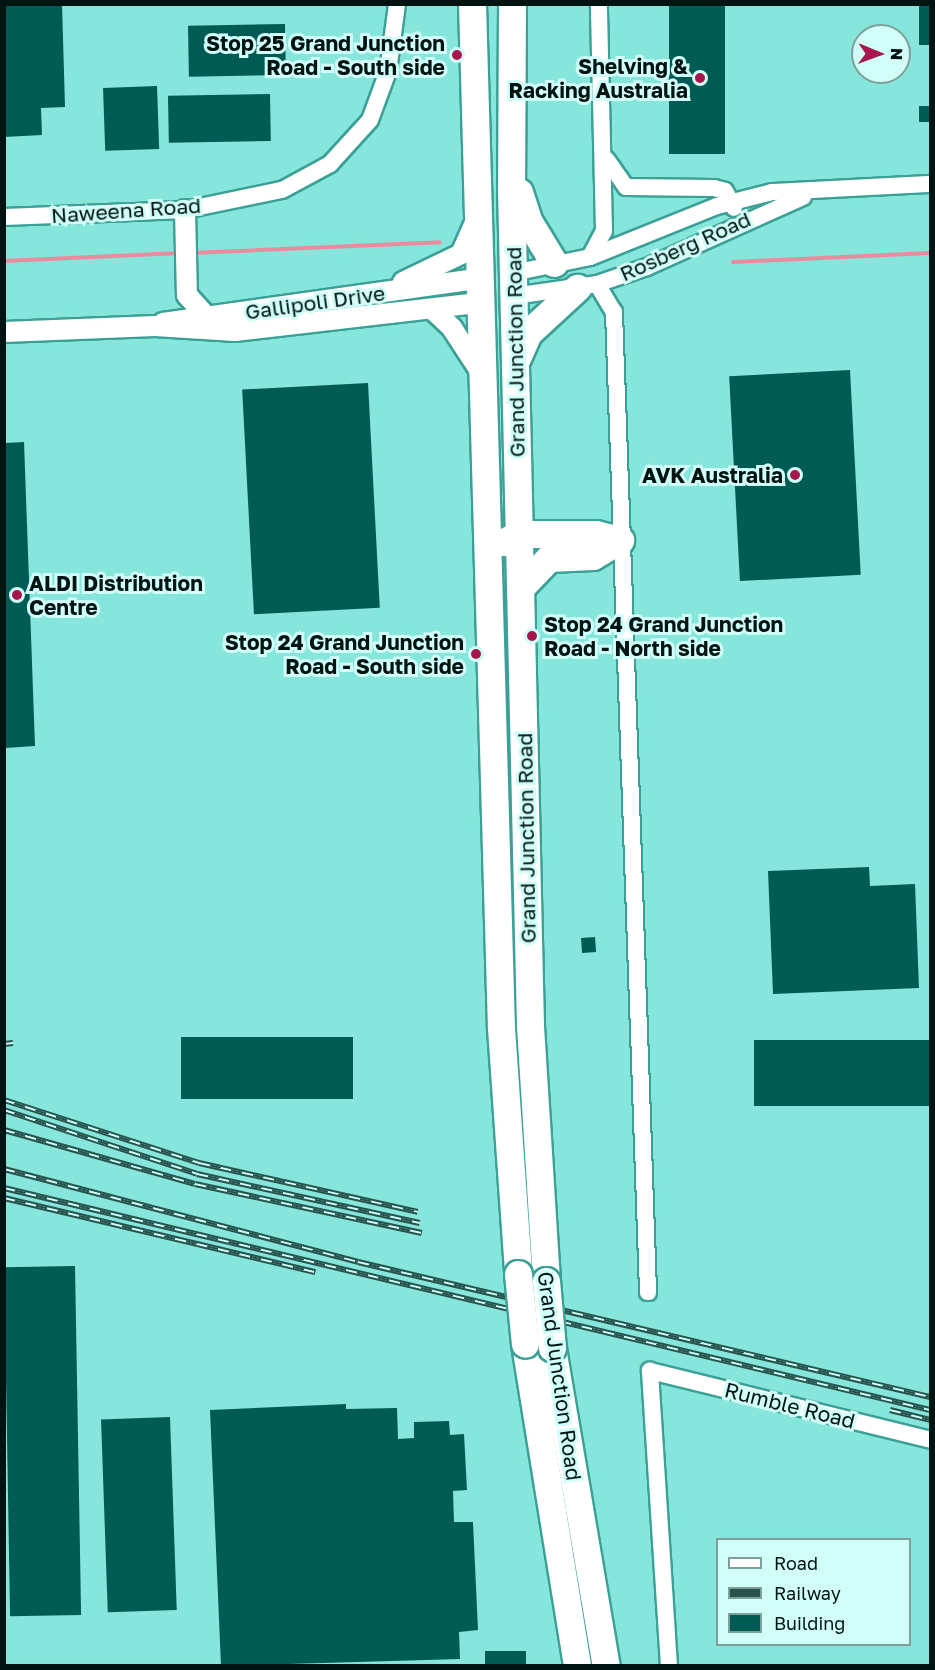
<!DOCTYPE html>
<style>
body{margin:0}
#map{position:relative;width:935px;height:1670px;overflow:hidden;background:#86e6db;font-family:"Golos Text",sans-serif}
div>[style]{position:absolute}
.stream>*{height:4px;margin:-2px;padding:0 2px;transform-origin:2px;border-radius:2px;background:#ea8ca0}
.building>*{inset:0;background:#005b54;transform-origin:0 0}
.roads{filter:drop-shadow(2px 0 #3ba096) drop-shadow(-2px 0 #3ba096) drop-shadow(0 2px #3ba096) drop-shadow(0 -2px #3ba096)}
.minor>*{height:16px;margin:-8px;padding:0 8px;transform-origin:8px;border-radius:8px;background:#fff}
.tertiary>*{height:20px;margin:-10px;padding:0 10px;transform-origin:10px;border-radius:10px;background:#fff}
.trunk>*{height:27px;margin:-13.5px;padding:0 13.5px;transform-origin:13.5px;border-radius:13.5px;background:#fff}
.rail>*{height:6px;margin-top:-3px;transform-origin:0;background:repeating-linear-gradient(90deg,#d1fef8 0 11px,#28524d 0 22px);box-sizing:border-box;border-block:2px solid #28524d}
.bridges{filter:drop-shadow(2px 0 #3ba096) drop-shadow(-2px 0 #3ba096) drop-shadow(0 2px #3ba096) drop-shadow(0 -2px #3ba096)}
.trunk-bridge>*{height:27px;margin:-13.5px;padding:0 13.5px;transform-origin:13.5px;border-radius:13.5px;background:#fff}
.dots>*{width:16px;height:16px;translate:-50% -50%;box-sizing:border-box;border:3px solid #d1fef8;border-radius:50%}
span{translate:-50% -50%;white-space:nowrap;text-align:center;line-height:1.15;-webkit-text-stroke:6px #d1fef8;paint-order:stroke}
.poi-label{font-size:21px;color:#011412;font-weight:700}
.right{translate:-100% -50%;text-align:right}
.left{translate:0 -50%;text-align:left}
.street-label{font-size:21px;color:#011412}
.frame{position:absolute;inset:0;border:6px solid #011412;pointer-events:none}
.legend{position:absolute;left:716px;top:1538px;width:195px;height:108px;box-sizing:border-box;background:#d1fef8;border:2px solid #7ea09c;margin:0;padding:8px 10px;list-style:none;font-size:18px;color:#011412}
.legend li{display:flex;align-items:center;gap:12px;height:30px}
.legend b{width:30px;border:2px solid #7ea09c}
.north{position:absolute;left:851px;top:24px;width:60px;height:60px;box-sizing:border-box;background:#d1fef8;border:2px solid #7ea09c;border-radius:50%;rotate:91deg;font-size:16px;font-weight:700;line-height:24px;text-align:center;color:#011412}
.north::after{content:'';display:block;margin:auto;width:21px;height:27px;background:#a9164d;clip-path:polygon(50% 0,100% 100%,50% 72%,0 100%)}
</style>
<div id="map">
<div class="stream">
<i style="left:191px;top:253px;width:249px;rotate:-2.5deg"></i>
<i style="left:4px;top:261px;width:177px;rotate:-2.6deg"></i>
<i style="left:733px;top:262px;width:197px;rotate:-2.6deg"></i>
</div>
<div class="building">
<i style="clip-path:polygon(4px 4px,62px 4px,65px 107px,41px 108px,42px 135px,4px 137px)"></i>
<i style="left:669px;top:4px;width:56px;height:150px"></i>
<i style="left:919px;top:6px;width:11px;height:39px"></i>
<i style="left:285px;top:24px;width:51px;height:97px;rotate:89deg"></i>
<i style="left:157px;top:86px;width:63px;height:54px;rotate:88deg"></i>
<i style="left:270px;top:94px;width:47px;height:102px;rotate:89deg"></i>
<i style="left:930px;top:106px;width:16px;height:11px;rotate:90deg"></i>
<i style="left:850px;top:370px;width:205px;height:121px;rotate:87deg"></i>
<i style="left:368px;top:383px;width:225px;height:126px;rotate:87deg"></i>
<i style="clip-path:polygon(24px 442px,35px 746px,5px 748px,5px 443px)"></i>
<i style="clip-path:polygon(869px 867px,870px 886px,915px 884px,919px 988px,773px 994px,768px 871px)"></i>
<i style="left:595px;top:937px;width:15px;height:14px;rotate:86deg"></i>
<i style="left:181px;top:1037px;width:172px;height:62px"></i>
<i style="left:930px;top:1040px;width:66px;height:176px;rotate:90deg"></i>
<i style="left:75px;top:1266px;width:349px;height:71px;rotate:89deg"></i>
<i style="clip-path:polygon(346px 1404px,346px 1409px,397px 1408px,398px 1439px,414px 1438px,414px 1422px,449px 1421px,450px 1435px,464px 1434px,467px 1490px,453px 1491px,454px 1522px,473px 1522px,478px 1630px,459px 1632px,460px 1659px,221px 1666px,210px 1410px)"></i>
<i style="left:170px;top:1417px;width:193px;height:69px;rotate:88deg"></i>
<i style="left:526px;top:1651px;width:15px;height:41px;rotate:90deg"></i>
</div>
<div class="roads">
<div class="minor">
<i style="left:607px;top:160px;width:33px;rotate:55deg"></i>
<i style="left:626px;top:187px;width:88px;rotate:0.7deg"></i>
<i style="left:714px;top:188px;width:11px;rotate:15deg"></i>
<i style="left:725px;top:191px;width:19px;rotate:62deg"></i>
<i style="left:4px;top:217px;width:181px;rotate:-2.2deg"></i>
<i style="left:185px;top:210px;width:99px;rotate:-11.7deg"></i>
<i style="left:282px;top:190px;width:55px;rotate:-28.4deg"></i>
<i style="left:330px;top:164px;width:59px;rotate:-47.7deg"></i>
<i style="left:370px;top:120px;width:52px;rotate:-69.8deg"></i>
<i style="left:388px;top:71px;width:68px;rotate:-82.3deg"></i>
<i style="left:590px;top:257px;width:30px;rotate:-62deg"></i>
<i style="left:604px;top:231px;width:227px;rotate:-91.3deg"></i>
<i style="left:513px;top:273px;width:79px;rotate:-11.7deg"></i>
<i style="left:590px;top:257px;width:137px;rotate:-21.9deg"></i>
<i style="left:717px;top:206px;width:57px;rotate:-14.3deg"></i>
<i style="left:772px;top:192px;width:158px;rotate:-2.9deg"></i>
<i style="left:597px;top:284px;width:33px;rotate:59deg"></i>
<i style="left:614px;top:312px;width:981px;rotate:88.01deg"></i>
<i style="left:514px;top:296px;width:84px;rotate:-8.2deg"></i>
<i style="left:597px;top:284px;width:53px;rotate:-18.8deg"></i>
<i style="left:647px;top:267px;width:171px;rotate:-24.2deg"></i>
<i style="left:669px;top:1666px;width:296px;rotate:-93.7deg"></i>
<i style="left:650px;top:1371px;width:288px;rotate:13.8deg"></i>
</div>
<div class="tertiary">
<i style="left:185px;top:210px;width:85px;rotate:88.7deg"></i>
<i style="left:187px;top:295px;width:28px;rotate:48deg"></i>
<i style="left:403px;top:282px;width:64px;rotate:-25.8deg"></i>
<i style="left:461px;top:254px;width:35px;rotate:-66deg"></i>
<i style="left:433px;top:310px;width:26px;rotate:43deg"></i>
<i style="left:452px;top:328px;width:51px;rotate:56.9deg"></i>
<i style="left:163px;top:323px;width:316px;rotate:-8deg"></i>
<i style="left:4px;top:332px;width:151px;rotate:-2.3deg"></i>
<i style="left:155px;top:326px;width:80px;rotate:3.6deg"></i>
<i style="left:235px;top:331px;width:245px;rotate:-6.6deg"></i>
</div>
<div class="trunk">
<i style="left:472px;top:4px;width:1024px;rotate:88.38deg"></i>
<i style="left:501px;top:1028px;width:247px;rotate:86deg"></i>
<i style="left:512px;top:4px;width:185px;rotate:90.3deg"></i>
<i style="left:511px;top:189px;width:837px;rotate:88.7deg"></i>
<i style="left:530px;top:1026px;width:256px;rotate:86.4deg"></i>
<i style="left:519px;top:192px;width:32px;rotate:72deg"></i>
<i style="left:529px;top:222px;width:48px;rotate:58.6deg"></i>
<i style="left:517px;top:358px;width:27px;rotate:-66deg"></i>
<i style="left:528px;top:333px;width:67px;rotate:-42.6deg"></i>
<i style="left:504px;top:542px;width:17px;rotate:-28deg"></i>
<i style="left:519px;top:534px;width:77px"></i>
<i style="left:596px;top:534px;width:25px;rotate:14deg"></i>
<i style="left:521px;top:587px;width:40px;rotate:-46deg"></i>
<i style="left:549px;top:558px;width:44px;rotate:-2.6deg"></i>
<i style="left:593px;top:556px;width:31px;rotate:-31deg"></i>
<i style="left:525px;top:1344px;width:326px;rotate:80.8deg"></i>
<i style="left:552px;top:1348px;width:323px;rotate:80.4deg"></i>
</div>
</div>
<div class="rail">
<i style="left:4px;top:1044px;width:9px;rotate:-6deg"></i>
<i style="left:4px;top:1100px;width:205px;rotate:17.9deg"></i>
<i style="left:199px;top:1163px;width:224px;rotate:12.6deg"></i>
<i style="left:4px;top:1110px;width:203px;rotate:18.3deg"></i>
<i style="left:197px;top:1174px;width:228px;rotate:12.4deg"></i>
<i style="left:4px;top:1130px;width:198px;rotate:15.8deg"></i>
<i style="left:195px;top:1184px;width:232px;rotate:12.2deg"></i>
<i style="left:4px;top:1169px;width:366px;rotate:14.7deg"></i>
<i style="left:358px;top:1262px;width:588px;rotate:13.28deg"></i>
<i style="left:4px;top:1188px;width:952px;rotate:13.48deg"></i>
<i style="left:4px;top:1198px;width:320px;rotate:13.4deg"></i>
<i style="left:890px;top:1410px;width:41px;rotate:14deg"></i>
</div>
<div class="bridges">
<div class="trunk-bridge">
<i style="left:518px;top:1274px;width:70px;rotate:84.3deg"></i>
<i style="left:546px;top:1281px;width:67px;rotate:84.9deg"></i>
</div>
</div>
<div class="dots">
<i style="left:457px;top:55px;background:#a9164d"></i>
<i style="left:700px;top:78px;background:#a9164d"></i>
<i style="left:795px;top:475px;background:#a9164d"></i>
<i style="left:17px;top:595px;background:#a9164d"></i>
<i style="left:532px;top:636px;background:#a9164d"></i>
<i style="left:476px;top:654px;background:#a9164d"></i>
</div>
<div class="poi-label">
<span class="right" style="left:445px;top:55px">Stop 25 Grand Junction<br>Road - South side</span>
<span class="right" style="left:688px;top:78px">Shelving &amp;<br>Racking Australia</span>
<span class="right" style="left:783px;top:475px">AVK Australia</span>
<span class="left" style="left:29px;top:595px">ALDI Distribution<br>Centre</span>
<span class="left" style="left:544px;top:636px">Stop 24 Grand Junction<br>Road - North side</span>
<span class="right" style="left:464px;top:654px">Stop 24 Grand Junction<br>Road - South side</span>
</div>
<div class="street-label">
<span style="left:126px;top:210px;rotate:-4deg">Naweena Road</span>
<span style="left:685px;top:246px;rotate:-24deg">Rosberg Road</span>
<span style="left:315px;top:302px;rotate:-8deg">Gallipoli Drive</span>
<span style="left:515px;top:352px;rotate:-91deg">Grand Junction Road</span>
<span style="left:526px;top:838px;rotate:-91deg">Grand Junction Road</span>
<span style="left:560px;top:1376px;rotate:82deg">Grand Junction Road</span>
<span style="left:790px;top:1405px;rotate:14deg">Rumble Road</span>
</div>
<div class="frame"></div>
<ul class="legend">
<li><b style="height:8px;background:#fff"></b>Road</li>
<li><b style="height:8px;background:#28524d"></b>Railway</li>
<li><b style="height:16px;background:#005b54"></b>Building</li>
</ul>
<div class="north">N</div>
</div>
